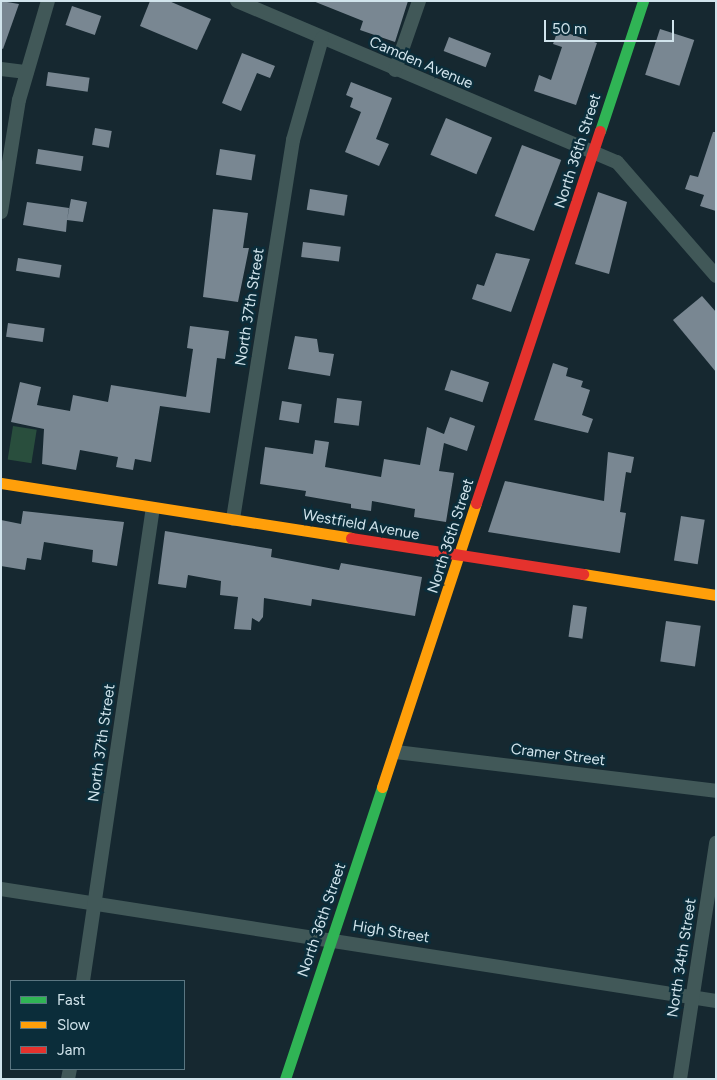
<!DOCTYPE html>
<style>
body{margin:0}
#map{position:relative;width:717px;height:1080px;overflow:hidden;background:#162830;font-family:Figtree,sans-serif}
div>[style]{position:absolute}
.green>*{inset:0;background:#294e3d;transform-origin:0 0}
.building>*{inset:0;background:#798792;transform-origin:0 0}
.street>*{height:14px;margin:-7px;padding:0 7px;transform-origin:7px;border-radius:7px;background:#415858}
.fast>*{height:11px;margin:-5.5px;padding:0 5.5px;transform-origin:5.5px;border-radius:5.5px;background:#30b455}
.slow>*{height:11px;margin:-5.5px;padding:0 5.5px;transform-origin:5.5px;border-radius:5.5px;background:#ff9f0a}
.jam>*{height:11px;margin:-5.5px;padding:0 5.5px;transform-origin:5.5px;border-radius:5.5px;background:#e5322d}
span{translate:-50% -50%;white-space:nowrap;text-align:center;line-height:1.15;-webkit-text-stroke:5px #0b2d3a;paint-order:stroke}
.street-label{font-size:15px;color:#d1e4ec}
.frame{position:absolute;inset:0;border:2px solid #d1e4ec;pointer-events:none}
.legend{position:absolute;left:10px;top:980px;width:175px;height:90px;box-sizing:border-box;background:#0b2d3a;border:1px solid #5a7681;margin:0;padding:6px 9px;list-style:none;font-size:15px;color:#d1e4ec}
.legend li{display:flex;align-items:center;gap:10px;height:25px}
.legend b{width:25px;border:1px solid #5a7681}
.scale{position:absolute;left:544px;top:20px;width:130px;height:22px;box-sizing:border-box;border:2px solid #d1e4ec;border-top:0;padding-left:6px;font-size:15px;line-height:18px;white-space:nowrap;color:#d1e4ec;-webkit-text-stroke:4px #0b2d3a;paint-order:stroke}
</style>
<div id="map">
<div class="green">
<i style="left:13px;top:426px;width:24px;height:34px;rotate:9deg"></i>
</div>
<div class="building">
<i style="clip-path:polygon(1px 1px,19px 4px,3px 49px,1px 48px)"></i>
<i style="clip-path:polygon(150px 1px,169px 1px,211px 19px,197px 50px,140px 26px)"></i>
<i style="clip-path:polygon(313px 1px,408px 1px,395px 42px,360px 30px,363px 21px)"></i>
<i style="left:72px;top:6px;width:31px;height:20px;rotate:19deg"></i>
<i style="left:660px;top:29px;width:36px;height:48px;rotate:18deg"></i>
<i style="clip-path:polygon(558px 30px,597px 43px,576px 105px,534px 91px,539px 75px,551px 80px,562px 47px,553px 44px)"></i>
<i style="left:449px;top:37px;width:45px;height:15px;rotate:21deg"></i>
<i style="clip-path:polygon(242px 53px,275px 66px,270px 78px,257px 73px,241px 111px,222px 103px)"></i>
<i style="left:48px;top:72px;width:42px;height:14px;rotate:8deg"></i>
<i style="clip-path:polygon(351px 82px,392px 98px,376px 139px,389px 144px,379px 166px,345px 152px,361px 112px,350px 107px,353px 98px,346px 95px)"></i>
<i style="left:446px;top:118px;width:50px;height:40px;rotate:23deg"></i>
<i style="left:95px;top:128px;width:17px;height:17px;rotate:10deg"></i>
<i style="clip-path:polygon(713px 132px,716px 132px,716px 211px,700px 206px,704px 195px,685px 189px,690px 175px,698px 177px)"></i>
<i style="left:522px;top:145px;width:42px;height:76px;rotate:21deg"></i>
<i style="left:38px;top:149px;width:46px;height:15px;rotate:9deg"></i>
<i style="left:220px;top:149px;width:36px;height:26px;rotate:9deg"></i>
<i style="left:310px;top:189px;width:38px;height:21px;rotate:9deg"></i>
<i style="clip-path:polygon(598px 192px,627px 202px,609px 274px,575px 264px)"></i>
<i style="clip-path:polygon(71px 199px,87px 202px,83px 222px,67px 220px,66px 232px,23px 225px,27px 202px,69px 208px,67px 220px)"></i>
<i style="clip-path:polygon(213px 209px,248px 213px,243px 248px,249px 248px,238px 302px,203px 297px)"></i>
<i style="left:303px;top:242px;width:38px;height:15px;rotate:7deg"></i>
<i style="clip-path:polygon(496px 253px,530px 259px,511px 312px,472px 299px,477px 284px,484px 286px)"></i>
<i style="left:18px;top:258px;width:44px;height:13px;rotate:9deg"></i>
<i style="clip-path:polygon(702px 296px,716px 312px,716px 372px,673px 320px)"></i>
<i style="left:8px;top:323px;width:37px;height:14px;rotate:8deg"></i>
<i style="clip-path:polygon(190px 326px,229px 331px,225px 359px,217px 358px,210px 413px,160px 406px,151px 462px,135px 459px,133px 470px,116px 467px,118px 457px,80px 450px,76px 470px,42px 464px,44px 429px,11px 422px,20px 382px,41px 387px,37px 405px,70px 411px,73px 395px,108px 402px,111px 385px,186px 397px,193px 349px,187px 348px)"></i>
<i style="clip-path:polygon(295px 336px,317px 339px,319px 352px,334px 354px,330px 376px,288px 369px)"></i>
<i style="clip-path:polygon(553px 363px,568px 368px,566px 376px,583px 381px,581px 387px,590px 390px,582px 415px,593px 419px,588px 433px,534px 420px)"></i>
<i style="left:451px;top:370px;width:40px;height:21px;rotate:18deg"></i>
<i style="left:337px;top:398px;width:25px;height:25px;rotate:7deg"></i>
<i style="left:282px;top:401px;width:20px;height:19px;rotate:9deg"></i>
<i style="clip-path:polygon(450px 417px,475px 426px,467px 451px,444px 443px,439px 471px,454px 473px,446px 522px,414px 517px,415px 509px,372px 501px,371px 511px,351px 508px,351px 504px,305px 496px,306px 491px,260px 484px,265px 447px,313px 454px,315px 440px,329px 442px,325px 467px,381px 477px,384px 459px,420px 465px,427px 427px,444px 434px)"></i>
<i style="clip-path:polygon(608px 452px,634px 457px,631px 473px,626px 472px,620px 512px,626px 513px,620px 553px,488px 532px,505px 481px,604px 501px)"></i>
<i style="clip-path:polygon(23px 511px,124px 522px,117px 566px,92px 562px,93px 550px,44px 542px,41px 560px,27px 558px,25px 570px,1px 566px,1px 520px,21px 524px)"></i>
<i style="left:681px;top:516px;width:24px;height:45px;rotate:9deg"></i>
<i style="clip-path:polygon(165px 531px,272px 549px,271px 557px,339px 570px,341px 563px,422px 577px,415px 616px,312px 599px,311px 606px,264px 598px,263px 617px,259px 622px,252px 618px,251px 630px,234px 629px,238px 597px,220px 595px,221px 581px,188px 575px,186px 588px,158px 584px)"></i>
<i style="left:573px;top:605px;width:14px;height:32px;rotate:8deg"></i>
<i style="left:666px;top:621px;width:35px;height:41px;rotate:8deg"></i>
</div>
<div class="street">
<i style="left:237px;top:1px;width:413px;rotate:23deg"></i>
<i style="left:617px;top:162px;width:151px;rotate:49deg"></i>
<i style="left:1px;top:69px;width:26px;rotate:7deg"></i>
<i style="left:395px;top:70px;width:73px;rotate:-70.8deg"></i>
<i style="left:1px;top:212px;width:113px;rotate:-80.9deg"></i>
<i style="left:19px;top:100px;width:103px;rotate:-73.7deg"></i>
<i style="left:233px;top:519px;width:384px;rotate:-81deg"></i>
<i style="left:293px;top:140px;width:106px;rotate:-74.1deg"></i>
<i style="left:396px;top:752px;width:322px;rotate:6.9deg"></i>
<i style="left:1px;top:889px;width:724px;rotate:8.9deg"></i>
<i style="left:83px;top:981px;width:477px;rotate:-81.6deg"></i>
<i style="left:68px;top:1079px;width:10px;rotate:-79deg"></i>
<i style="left:680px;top:1079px;width:239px;rotate:-81.3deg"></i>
</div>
<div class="fast">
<i style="left:600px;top:131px;width:137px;rotate:-71.7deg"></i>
<i style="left:285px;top:1079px;width:308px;rotate:-71.6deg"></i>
</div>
<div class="slow">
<i style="left:1px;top:483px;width:354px;rotate:8.9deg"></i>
<i style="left:583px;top:574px;width:135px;rotate:9deg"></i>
<i style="left:382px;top:787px;width:299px;rotate:-71.7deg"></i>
</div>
<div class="jam">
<i style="left:476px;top:503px;width:392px;rotate:-71.6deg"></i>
<i style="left:351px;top:538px;width:235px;rotate:8.8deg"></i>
</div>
<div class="street-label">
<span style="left:421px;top:63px;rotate:23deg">Camden Avenue</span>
<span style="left:578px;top:151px;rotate:-72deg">North 36th Street</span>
<span style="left:250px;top:307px;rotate:-81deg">North 37th Street</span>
<span style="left:361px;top:525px;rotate:10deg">Westfield Avenue</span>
<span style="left:451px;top:536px;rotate:-72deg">North 36th Street</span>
<span style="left:102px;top:743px;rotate:-82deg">North 37th Street</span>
<span style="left:558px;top:755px;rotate:7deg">Cramer Street</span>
<span style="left:322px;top:920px;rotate:-71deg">North 36th Street</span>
<span style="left:391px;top:932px;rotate:9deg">High Street</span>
<span style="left:682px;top:958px;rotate:-81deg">North 34th Street</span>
</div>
<div class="frame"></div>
<ul class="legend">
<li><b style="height:6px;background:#30b455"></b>Fast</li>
<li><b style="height:6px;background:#ff9f0a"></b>Slow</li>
<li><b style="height:6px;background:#e5322d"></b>Jam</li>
</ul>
<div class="scale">50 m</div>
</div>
